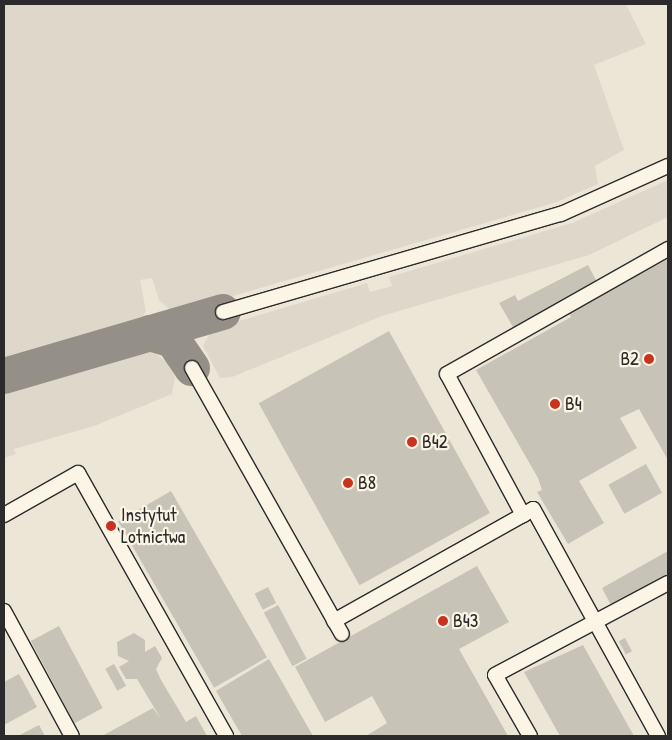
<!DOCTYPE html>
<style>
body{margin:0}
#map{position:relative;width:672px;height:740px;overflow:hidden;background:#fcf5e5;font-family:"Patrick Hand",sans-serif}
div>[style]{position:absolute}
.built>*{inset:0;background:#ece6d7;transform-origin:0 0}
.green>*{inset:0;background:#ded8ca}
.taxiway>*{height:36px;margin:-18px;padding:0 18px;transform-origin:18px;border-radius:18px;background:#949088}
.building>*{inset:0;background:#c8c3b7;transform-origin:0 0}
.roads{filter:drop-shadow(1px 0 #2b2b2b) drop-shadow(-1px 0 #2b2b2b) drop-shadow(0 1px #2b2b2b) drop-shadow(0 -1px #2b2b2b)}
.minor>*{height:14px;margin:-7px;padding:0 7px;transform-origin:7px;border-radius:7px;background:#fcf5e5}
.dots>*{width:14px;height:14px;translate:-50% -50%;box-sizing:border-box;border:2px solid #fcf5e5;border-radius:50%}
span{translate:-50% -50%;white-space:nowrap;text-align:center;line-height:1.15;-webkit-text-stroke:4.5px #fcf5e5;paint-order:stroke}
.poi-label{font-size:19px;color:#2b2b2b}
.right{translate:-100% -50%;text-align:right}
.left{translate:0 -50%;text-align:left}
.frame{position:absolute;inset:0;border:5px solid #2b2b2b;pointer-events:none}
</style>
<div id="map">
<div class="built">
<i style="left:4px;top:4px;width:664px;height:732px"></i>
</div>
<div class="green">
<i style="clip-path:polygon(4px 4px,626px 4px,646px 44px,594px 65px,624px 150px,595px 166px,598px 184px,557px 202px,181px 311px,170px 310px,159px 300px,152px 278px,140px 280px,146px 311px,138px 324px,4px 363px)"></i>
<i style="clip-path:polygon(668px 180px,668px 217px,589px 255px,382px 316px,232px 377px,220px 378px,203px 346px,212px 329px,367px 283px,370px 292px,392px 286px,389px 277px,572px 223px)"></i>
<i style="clip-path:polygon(138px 350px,154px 352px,167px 362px,175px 377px,172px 394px,94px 426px,14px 449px,16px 454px,4px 458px,4px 389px)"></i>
</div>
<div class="taxiway">
<i style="left:150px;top:333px;width:24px;rotate:17deg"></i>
<i style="left:173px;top:340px;width:34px;rotate:56deg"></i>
<i style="left:4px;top:376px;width:228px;rotate:-16.3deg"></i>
</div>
<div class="building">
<i style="clip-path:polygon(668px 259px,668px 460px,639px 409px,620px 418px,637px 448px,579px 481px,604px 523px,568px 544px,537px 492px,542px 490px,538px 478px,476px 370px,571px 317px,568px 312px)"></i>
<i style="clip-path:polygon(588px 265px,597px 282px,513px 327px,499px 303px,515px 295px,518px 301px)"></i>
<i style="left:389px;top:331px;width:208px;height:149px;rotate:61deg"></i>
<i style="left:646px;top:464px;width:33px;height:43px;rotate:61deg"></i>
<i style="left:171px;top:491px;width:192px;height:61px;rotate:60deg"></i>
<i style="clip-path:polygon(668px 551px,668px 575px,612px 607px,602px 588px)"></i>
<i style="clip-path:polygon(477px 566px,509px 622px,459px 649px,508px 736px,366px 736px,387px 723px,372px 696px,325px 722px,295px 667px)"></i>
<i style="left:268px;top:587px;width:18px;height:15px;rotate:63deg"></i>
<i style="left:278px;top:605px;width:61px;height:16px;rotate:62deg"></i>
<i style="left:59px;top:626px;width:93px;height:32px;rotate:62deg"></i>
<i style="clip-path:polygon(134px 633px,145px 640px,145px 652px,155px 646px,162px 658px,156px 669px,161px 680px,186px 722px,196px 716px,207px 736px,102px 736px,153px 708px,161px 719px,137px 679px,126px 679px,119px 667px,129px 661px,118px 656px,117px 642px)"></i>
<i style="left:625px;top:638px;width:15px;height:7px;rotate:62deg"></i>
<i style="clip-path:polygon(583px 645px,634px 736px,560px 736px,524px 672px)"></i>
<i style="clip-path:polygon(269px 659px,313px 736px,242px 736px,216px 691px)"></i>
<i style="left:114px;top:664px;width:25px;height:10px;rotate:61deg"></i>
<i style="clip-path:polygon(19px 674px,37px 707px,4px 725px,4px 682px)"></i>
<i style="clip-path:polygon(39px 725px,45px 736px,18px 736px)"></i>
</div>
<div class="roads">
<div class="minor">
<i style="left:223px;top:312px;width:352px;rotate:-16.2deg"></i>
<i style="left:561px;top:214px;width:117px;rotate:-24.2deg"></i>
<i style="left:192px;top:368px;width:305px;rotate:60.6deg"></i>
<i style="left:4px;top:515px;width:85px;rotate:-29.6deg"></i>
<i style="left:78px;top:473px;width:302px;rotate:60.6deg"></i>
<i style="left:4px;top:611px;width:142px;rotate:61.5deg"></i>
<i style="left:334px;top:621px;width:217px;rotate:-29.3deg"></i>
<i style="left:530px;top:736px;width:70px;rotate:-119.8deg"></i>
<i style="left:495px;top:675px;width:196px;rotate:-28deg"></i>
<i style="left:658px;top:736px;width:259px;rotate:-118.8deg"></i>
<i style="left:533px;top:509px;width:12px;rotate:149deg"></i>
<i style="left:523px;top:515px;width:160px;rotate:-118.3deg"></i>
<i style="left:447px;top:374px;width:254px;rotate:-29.5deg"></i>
</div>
</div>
<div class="dots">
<i style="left:649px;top:359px;background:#c8321e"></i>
<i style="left:555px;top:404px;background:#c8321e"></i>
<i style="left:412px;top:442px;background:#c8321e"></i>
<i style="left:348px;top:483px;background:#c8321e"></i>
<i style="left:111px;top:526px;background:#c8321e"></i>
<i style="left:443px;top:621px;background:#c8321e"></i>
</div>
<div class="poi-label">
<span class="right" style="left:639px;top:359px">B2</span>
<span class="left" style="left:565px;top:404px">B4</span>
<span class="left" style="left:422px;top:442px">B42</span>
<span class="left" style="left:358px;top:483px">B8</span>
<span class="left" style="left:121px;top:526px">Instytut<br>Lotnictwa</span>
<span class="left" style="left:453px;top:621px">B43</span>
</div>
<div class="frame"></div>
</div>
